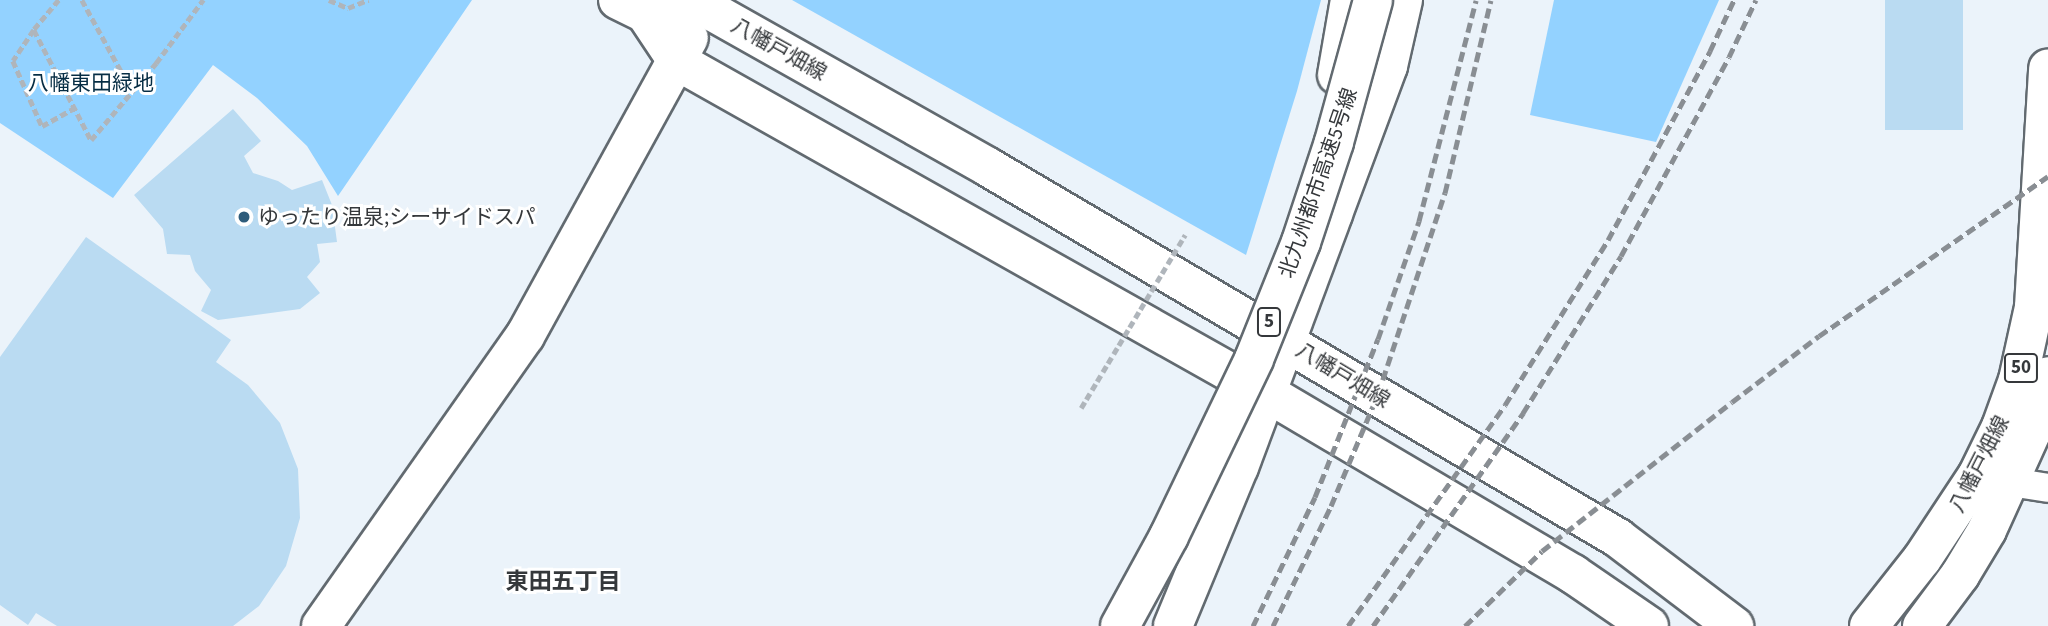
<!DOCTYPE html>
<meta charset="utf-8">
<style>
body{margin:0}
#map{position:relative;width:2048px;height:626px;overflow:hidden;background:#ebf3fa;font-family:"Source Sans 3","Noto Sans JP",sans-serif}
div>[style]{position:absolute}
.green>*{inset:0;background:#93d2ff}
.building>*{inset:0;background:#badbf2;transform-origin:0 0}
.path>*{height:4.5px;margin-top:-2.25px;transform-origin:0;background:repeating-linear-gradient(90deg,#afb5bb 0 7px,transparent 0 10.5px)}
.roads{filter:drop-shadow(2px 0 #626a70) drop-shadow(-2px 0 #626a70) drop-shadow(0 2px #626a70) drop-shadow(0 -2px #626a70)}
.street>*{height:28px;margin:-14px;padding:0 14px;transform-origin:14px;border-radius:14px;background:#fff}
.secondary>*{height:38px;margin:-19px;padding:0 19px;transform-origin:19px;border-radius:19px;background:#fff}
.primary>*{height:38px;margin:-19px;padding:0 19px;transform-origin:19px;border-radius:19px;background:#fff}
.highway>*{height:38px;margin:-19px;padding:0 19px;transform-origin:19px;border-radius:19px;background:#fff}
.rail>*{height:5px;margin-top:-2.5px;transform-origin:0;background:repeating-linear-gradient(90deg,#898e93 0 10px,transparent 0 15px)}
.path-bridge>*{height:4.5px;margin-top:-2.25px;transform-origin:0;background:repeating-linear-gradient(90deg,#afb5bb 0 7px,transparent 0 10.5px)}
.bridges{filter:drop-shadow(2px 0 #626a70) drop-shadow(-2px 0 #626a70) drop-shadow(0 2px #626a70) drop-shadow(0 -2px #626a70)}
.highway-bridge>*{height:38px;margin:-19px;padding:0 19px;transform-origin:19px;border-radius:19px;background:#fff}
.dots>*{width:19px;height:19px;translate:-50% -50%;box-sizing:border-box;border:4px solid #fff;border-radius:50%}
span{translate:-50% -50%;white-space:nowrap;text-align:center;line-height:1.15;-webkit-text-stroke:6px #fff;paint-order:stroke}
.shield-label span{padding:2px 5px;background:#fff;border:2px solid;border-radius:5px;-webkit-text-stroke-width:0}
.shield-label{font-size:19px;color:#35383b;font-weight:700}
.street-label{font-size:21px;color:#35383b}
.park-label{font-size:21px;color:#062d44}
.poi-label{font-size:21px;color:#35383b}
.left{translate:0 -50%;text-align:left}
.neighbourhood-label{font-size:23px;color:#35383b;font-weight:700}
</style>
<div id="map">
<div class="green">
<i style="clip-path:polygon(0 0,472px 0,338px 196px,307px 146px,257px 98px,213px 65px,113px 198px,0 123px)"></i>
<i style="clip-path:polygon(792px 0,1321px 0,1297px 91px,1246px 255px)"></i>
<i style="clip-path:polygon(1554px 0,1719px 0,1656px 142px,1530px 115px)"></i>
</div>
<div class="building">
<i style="left:1885px;top:0;width:78px;height:130px"></i>
<i style="clip-path:polygon(233px 109px,261px 141px,244px 156px,253px 173px,278px 181px,292px 190px,322px 180px,332px 205px,337px 242px,317px 244px,320px 262px,307px 277px,320px 293px,300px 309px,218px 320px,201px 311px,211px 290px,195px 271px,190px 255px,167px 254px,163px 229px,134px 195px)"></i>
<i style="clip-path:polygon(86px 237px,231px 340px,216px 362px,248px 385px,280px 423px,298px 469px,300px 518px,286px 566px,259px 606px,233px 626px,57px 626px,36px 613px,28px 625px,0 605px,0 357px)"></i>
</div>
<div class="path">
<i style="left:59px;top:0;width:39px;rotate:130deg"></i>
<i style="left:34px;top:30px;width:124px;rotate:62.6deg"></i>
<i style="left:91px;top:140px;width:101px;rotate:-49.8deg"></i>
<i style="left:156px;top:63px;width:79px;rotate:-53.3deg"></i>
<i style="left:82px;top:0;width:104px;rotate:61.2deg"></i>
<i style="left:329px;top:0;width:21px;rotate:23deg"></i>
<i style="left:348px;top:8px;width:22px;rotate:-22deg"></i>
<i style="left:34px;top:30px;width:37px;rotate:124deg"></i>
<i style="left:13px;top:61px;width:71px;rotate:66deg"></i>
<i style="left:42px;top:126px;width:38px;rotate:-29deg"></i>
</div>
<div class="roads">
<div class="street">
<i style="left:2011px;top:482px;width:37px;rotate:9deg"></i>
</div>
<div class="secondary">
<i style="left:618px;top:0;width:30px;rotate:26deg"></i>
<i style="left:645px;top:13px;width:58px;rotate:56.3deg"></i>
<i style="left:677px;top:61px;width:677px;rotate:29.37deg"></i>
<i style="left:1267px;top:393px;width:356px;rotate:30.6deg"></i>
<i style="left:1573px;top:574px;width:92px;rotate:34.4deg"></i>
<i style="left:645px;top:13px;width:61px;rotate:-4.7deg"></i>
<i style="left:706px;top:8px;width:324px;rotate:29.4deg"></i>
<i style="left:988px;top:167px;width:731px;rotate:30.49deg"></i>
<i style="left:1618px;top:538px;width:146px;rotate:37.2deg"></i>
<i style="left:321px;top:626px;width:355px;rotate:-54.9deg"></i>
<i style="left:525px;top:336px;width:340px;rotate:-61.2deg"></i>
</div>
<div class="primary">
<i style="left:1869px;top:626px;width:85px;rotate:-51.7deg"></i>
<i style="left:1922px;top:559px;width:100px;rotate:-56.5deg"></i>
<i style="left:1977px;top:476px;width:55px;rotate:-63.9deg"></i>
<i style="left:2001px;top:427px;width:50px;rotate:-70.1deg"></i>
<i style="left:2018px;top:380px;width:75px;rotate:-77.6deg"></i>
<i style="left:2034px;top:307px;width:239px;rotate:-86.6deg"></i>
<i style="left:1922px;top:626px;width:64px;rotate:-53.3deg"></i>
<i style="left:1960px;top:575px;width:52px;rotate:-59deg"></i>
<i style="left:1987px;top:530px;width:109px;rotate:-65.6deg"></i>
<i style="left:2032px;top:431px;width:57px;rotate:-73.8deg"></i>
</div>
<div class="highway">
<i style="left:1337px;top:75px;width:76px;rotate:-80.2deg"></i>
<i style="left:1173px;top:626px;width:172px;rotate:-67.5deg"></i>
<i style="left:1239px;top:467px;width:270px;rotate:-69.6deg"></i>
<i style="left:1333px;top:214px;width:158px;rotate:-69.6deg"></i>
<i style="left:1388px;top:66px;width:68px;rotate:-77.2deg"></i>
</div>
</div>
<div class="rail">
<i style="left:1253px;top:626px;width:143px;rotate:-64.3deg"></i>
<i style="left:1315px;top:497px;width:170px;rotate:-68.3deg"></i>
<i style="left:1378px;top:339px;width:125px;rotate:-70.8deg"></i>
<i style="left:1419px;top:221px;width:228px;rotate:-75.5deg"></i>
<i style="left:1273px;top:626px;width:133px;rotate:-64.2deg"></i>
<i style="left:1331px;top:506px;width:121px;rotate:-67.2deg"></i>
<i style="left:1378px;top:394px;width:212px;rotate:-71.6deg"></i>
<i style="left:1445px;top:193px;width:198px;rotate:-76.6deg"></i>
<i style="left:1348px;top:626px;width:271px;rotate:-54.6deg"></i>
<i style="left:1505px;top:405px;width:195px;rotate:-58deg"></i>
<i style="left:1608px;top:240px;width:215px;rotate:-61.6deg"></i>
<i style="left:1710px;top:51px;width:56px;rotate:-64.8deg"></i>
<i style="left:1373px;top:626px;width:261px;rotate:-54.8deg"></i>
<i style="left:1523px;top:413px;width:185px;rotate:-58deg"></i>
<i style="left:1621px;top:256px;width:226px;rotate:-61.5deg"></i>
<i style="left:1729px;top:57px;width:63px;rotate:-64.7deg"></i>
<i style="left:1465px;top:626px;width:107px;rotate:-44.2deg"></i>
<i style="left:1542px;top:551px;width:241px;rotate:-38.1deg"></i>
<i style="left:1732px;top:402px;width:109px;rotate:-37.2deg"></i>
<i style="left:1819px;top:336px;width:279px;rotate:-34.9deg"></i>
</div>
<div class="path-bridge">
<i style="left:1081px;top:408px;width:202px;rotate:-59deg"></i>
</div>
<div class="bridges">
<div class="highway-bridge">
<i style="left:1120px;top:626px;width:102px;rotate:-61.4deg"></i>
<i style="left:1169px;top:536px;width:196px;rotate:-64.3deg"></i>
<i style="left:1254px;top:359px;width:126px;rotate:-68.1deg"></i>
<i style="left:1301px;top:242px;width:105px;rotate:-71.7deg"></i>
<i style="left:1334px;top:142px;width:147px;rotate:-74.6deg"></i>
</div>
</div>
<div class="dots">
<i style="left:244px;top:217px;background:#2e5c7b"></i>
</div>
<div class="shield-label">
<span style="left:1269px;top:322px">5</span>
<span style="left:2021px;top:368px">50</span>
</div>
<div class="street-label">
<span style="left:779px;top:49px;rotate:29deg">八幡戸畑線</span>
<span style="left:1318px;top:183px;rotate:-71deg">北九州都市高速5号線</span>
<span style="left:1343px;top:375px;rotate:31deg">八幡戸畑線</span>
<span style="left:1979px;top:464px;rotate:-63deg">八幡戸畑線</span>
</div>
<div class="park-label">
<span style="left:91px;top:83px">八幡東田緑地</span>
</div>
<div class="poi-label">
<span class="left" style="left:258px;top:217px">ゆったり温泉;シーサイドスパ</span>
</div>
<div class="neighbourhood-label">
<span style="left:563px;top:582px">東田五丁目</span>
</div>
</div>
